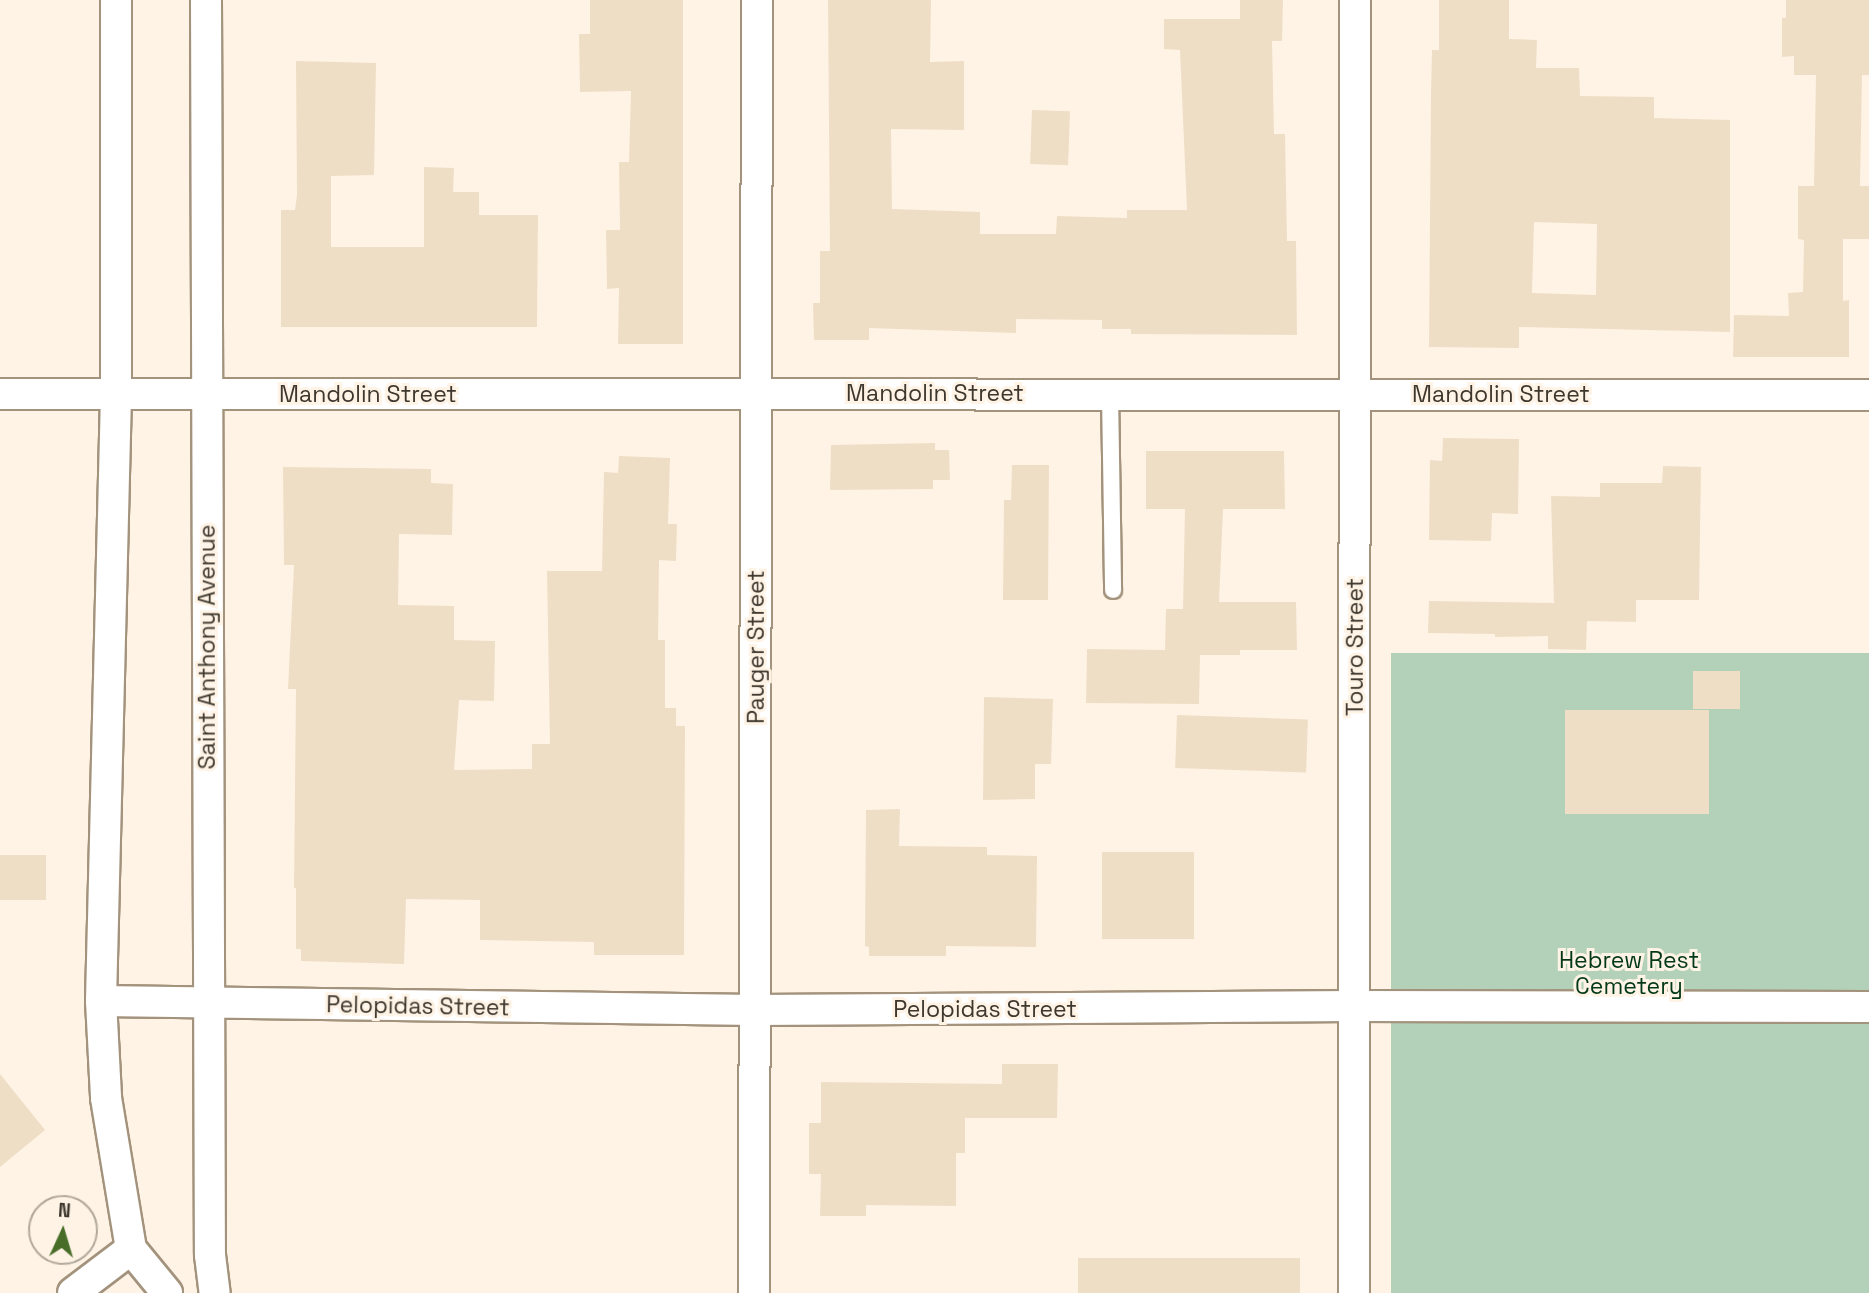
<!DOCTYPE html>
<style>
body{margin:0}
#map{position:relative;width:1869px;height:1293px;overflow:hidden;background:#fef3e5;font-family:"Space Grotesk",sans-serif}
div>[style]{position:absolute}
.green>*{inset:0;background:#b3d1b9;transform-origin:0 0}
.building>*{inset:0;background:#efdec6;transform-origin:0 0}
.roads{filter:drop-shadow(2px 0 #a3937d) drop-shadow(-2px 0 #a3937d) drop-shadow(0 2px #a3937d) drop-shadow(0 -2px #a3937d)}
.service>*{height:16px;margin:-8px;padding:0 8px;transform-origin:8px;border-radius:8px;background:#fff}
.minor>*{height:30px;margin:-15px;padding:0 15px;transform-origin:15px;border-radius:15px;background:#fff}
span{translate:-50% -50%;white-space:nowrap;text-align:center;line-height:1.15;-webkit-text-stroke:6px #fef3e5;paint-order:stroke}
.street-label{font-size:23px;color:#3e372d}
.park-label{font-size:23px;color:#023818}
.north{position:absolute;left:28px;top:1195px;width:70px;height:70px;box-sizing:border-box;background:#fef3e5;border:2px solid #b1a89b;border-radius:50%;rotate:4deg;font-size:19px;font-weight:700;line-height:28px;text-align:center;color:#3e372d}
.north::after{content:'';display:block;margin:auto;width:24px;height:32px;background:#476d28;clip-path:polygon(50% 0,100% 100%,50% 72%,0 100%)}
</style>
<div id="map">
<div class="green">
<i style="left:1869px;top:653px;width:640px;height:478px;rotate:90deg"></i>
</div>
<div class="building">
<i style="clip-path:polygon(590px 0,683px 0,683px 344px,618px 344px,619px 288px,607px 289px,606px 230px,620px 230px,619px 162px,629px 162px,631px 91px,580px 92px,579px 34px,590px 34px)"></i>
<i style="clip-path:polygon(828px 0,931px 0,930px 62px,964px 61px,964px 130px,891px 129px,892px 209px,980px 212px,980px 234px,1056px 234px,1057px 216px,1127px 218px,1127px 210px,1187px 210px,1180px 50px,1164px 49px,1164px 19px,1240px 19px,1240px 0,1283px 0,1282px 41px,1272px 41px,1274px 134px,1285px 134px,1287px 241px,1296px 241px,1297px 335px,1131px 334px,1131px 329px,1102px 329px,1102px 320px,1016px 319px,1016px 333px,869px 328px,869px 340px,814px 340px,813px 303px,820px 303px,820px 251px,830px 251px)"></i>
<i style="clip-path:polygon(evenodd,1439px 0,1509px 0,1509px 39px,1537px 40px,1536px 68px,1579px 68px,1580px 96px,1654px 97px,1654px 118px,1730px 120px,1730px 332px,1519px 327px,1519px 348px,1429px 347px,1431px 94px,1432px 50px,1439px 50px,1439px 0,1534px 222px,1597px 224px,1596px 295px,1532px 293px,1534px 222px)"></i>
<i style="clip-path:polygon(1786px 0,1869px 0,1869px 75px,1862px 75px,1860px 186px,1869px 186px,1869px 239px,1843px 239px,1843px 301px,1849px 300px,1849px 357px,1733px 357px,1734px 315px,1789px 316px,1788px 293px,1803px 292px,1804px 240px,1798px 239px,1798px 186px,1814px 186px,1816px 75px,1794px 75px,1794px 56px,1782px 57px,1782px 18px,1786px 18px)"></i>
<i style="clip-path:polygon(296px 61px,376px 63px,374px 175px,331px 176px,331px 247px,424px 247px,424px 167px,454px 168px,453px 192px,479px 192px,479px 215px,538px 215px,537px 327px,281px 327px,281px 210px,295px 210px,297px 195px)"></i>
<i style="left:1032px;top:110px;width:38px;height:54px;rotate:2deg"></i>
<i style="clip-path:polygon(1443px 438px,1519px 439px,1518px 514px,1492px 513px,1491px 541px,1429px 540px,1430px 460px,1442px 461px)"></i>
<i style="clip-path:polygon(935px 443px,935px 450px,949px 450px,950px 480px,933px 480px,933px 489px,830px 490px,831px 445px)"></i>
<i style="clip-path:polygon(1146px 451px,1284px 451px,1285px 509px,1223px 509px,1219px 602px,1296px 602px,1297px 650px,1240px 650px,1240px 655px,1200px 655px,1199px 704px,1086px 703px,1087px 649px,1165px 650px,1166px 609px,1183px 609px,1185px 509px,1146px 509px)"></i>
<i style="clip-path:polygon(619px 456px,670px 458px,668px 524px,677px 524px,676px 561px,659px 560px,658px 640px,665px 640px,665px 708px,676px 708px,676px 726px,685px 726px,684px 955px,594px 955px,594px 942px,480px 940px,480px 900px,406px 899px,404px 964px,301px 961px,301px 949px,296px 949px,296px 888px,294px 888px,296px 689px,288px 689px,294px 565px,284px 565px,283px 467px,431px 469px,431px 483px,453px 484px,452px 535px,399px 534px,398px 605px,454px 606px,454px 640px,495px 641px,494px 701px,459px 700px,454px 770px,532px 769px,532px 744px,550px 744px,547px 571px,602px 571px,604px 472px,618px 473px)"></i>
<i style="clip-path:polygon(1012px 465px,1049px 465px,1048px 600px,1003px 600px,1004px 500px,1011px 500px)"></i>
<i style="clip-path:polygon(1663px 466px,1701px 467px,1699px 600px,1636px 600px,1636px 622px,1587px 621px,1586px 650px,1548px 649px,1548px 636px,1495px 637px,1495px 634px,1428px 633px,1429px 601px,1554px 603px,1551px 496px,1600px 497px,1600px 483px,1662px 483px)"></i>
<i style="left:1693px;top:671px;width:47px;height:38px"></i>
<i style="clip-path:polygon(984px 697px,1053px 699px,1051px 764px,1035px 764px,1035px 799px,983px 800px)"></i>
<i style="left:1709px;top:710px;width:104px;height:144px;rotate:90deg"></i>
<i style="left:1177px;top:715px;width:131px;height:53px;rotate:2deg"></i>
<i style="clip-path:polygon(900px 809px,899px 846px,987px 847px,987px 855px,1037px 856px,1036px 947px,946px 946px,946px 956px,869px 956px,869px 947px,865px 946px,866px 810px)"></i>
<i style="left:1194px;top:852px;width:87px;height:92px;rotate:90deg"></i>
<i style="left:0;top:855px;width:46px;height:45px"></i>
<i style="clip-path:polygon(1002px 1064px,1058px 1064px,1057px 1118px,965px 1118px,965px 1153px,956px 1153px,956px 1206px,866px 1205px,866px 1216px,820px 1216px,821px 1174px,809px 1174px,809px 1123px,821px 1123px,821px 1082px,1002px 1084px)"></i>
<i style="clip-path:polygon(0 1074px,45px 1130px,0 1167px)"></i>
<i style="left:1078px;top:1258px;width:222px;height:35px"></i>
</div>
<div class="roads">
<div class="service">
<i style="left:1110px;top:393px;width:197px;rotate:89.1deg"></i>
</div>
<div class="minor">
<i style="left:116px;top:0;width:395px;rotate:90deg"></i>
<i style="left:116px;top:395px;width:606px;rotate:91.42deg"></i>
<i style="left:101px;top:1001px;width:97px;rotate:87deg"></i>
<i style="left:106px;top:1098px;width:153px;rotate:80.6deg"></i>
<i style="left:206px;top:0;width:1255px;rotate:89.82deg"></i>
<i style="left:210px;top:1255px;width:38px;rotate:83deg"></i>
<i style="left:0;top:394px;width:1869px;rotate:0.03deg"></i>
<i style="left:101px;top:1001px;width:655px;rotate:0.79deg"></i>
<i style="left:756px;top:1010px;width:597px;rotate:-0.38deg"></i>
<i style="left:1353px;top:1006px;width:516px;rotate:0.11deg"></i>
<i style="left:131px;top:1249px;width:57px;rotate:50.7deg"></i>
<i style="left:73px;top:1293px;width:73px;rotate:-37.2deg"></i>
<i style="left:754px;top:1293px;width:1293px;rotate:-89.87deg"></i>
<i style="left:1354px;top:1293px;width:1293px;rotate:-89.96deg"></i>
</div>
</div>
<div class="street-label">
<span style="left:935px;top:393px">Mandolin Street</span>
<span style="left:368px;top:394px">Mandolin Street</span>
<span style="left:1501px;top:394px">Mandolin Street</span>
<span style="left:207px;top:647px;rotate:-90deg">Saint Anthony Avenue</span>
<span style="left:756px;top:647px;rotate:-90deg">Pauger Street</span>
<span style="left:1355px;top:647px;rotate:-90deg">Touro Street</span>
<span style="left:418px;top:1006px;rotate:1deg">Pelopidas Street</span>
<span style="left:985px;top:1009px">Pelopidas Street</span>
</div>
<div class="park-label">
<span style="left:1629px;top:973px">Hebrew Rest<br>Cemetery</span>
</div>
<div class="north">N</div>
</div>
